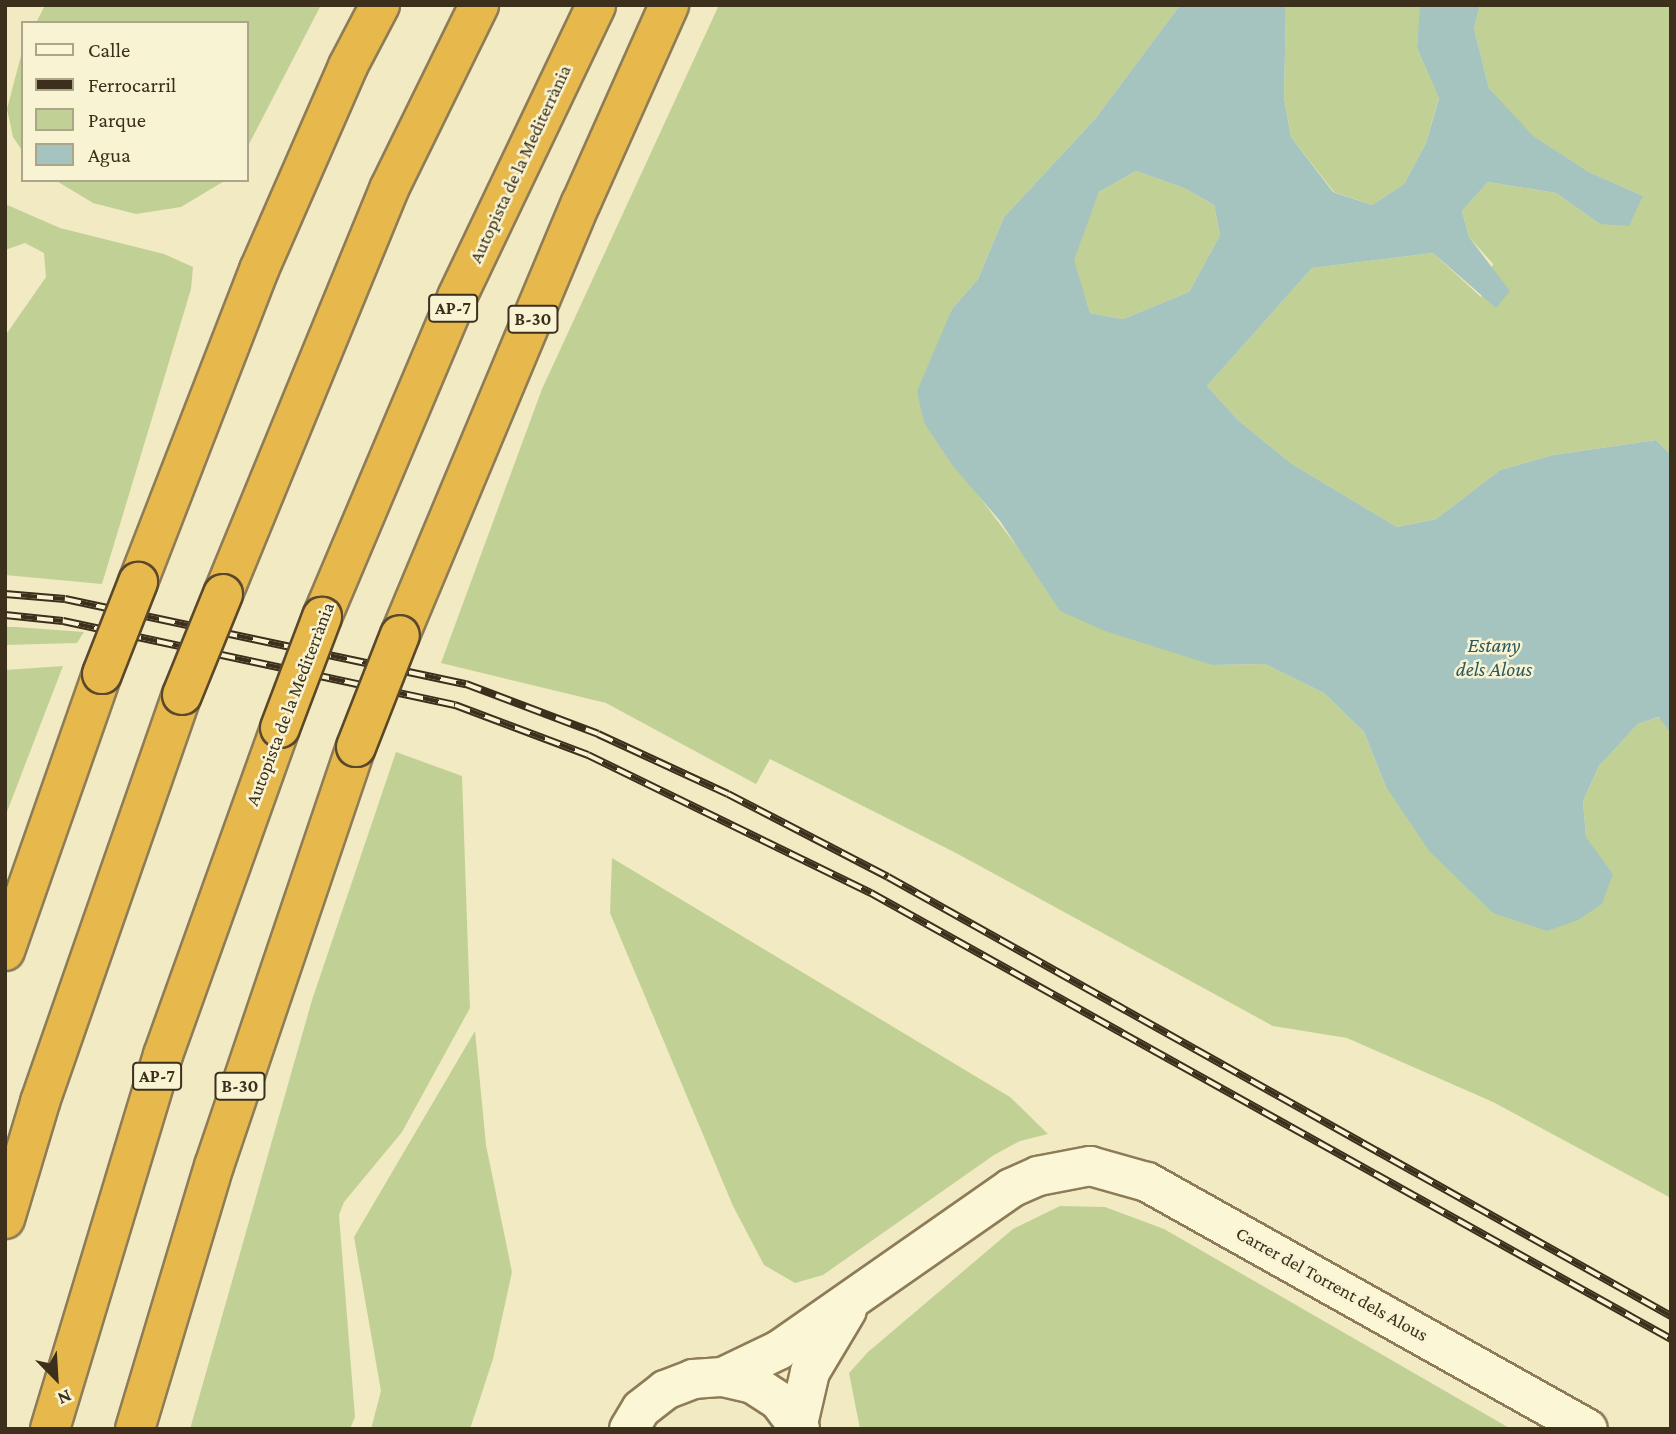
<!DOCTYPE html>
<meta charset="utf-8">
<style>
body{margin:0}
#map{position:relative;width:1676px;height:1434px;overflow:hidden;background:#f2eac2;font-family:"Crimson Pro",serif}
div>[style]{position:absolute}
.green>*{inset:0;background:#c1d195}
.water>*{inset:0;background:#a5c4bf}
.roads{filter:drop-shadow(2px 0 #8d7c57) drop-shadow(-2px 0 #8d7c57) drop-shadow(0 2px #8d7c57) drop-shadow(0 -2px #8d7c57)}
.minor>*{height:38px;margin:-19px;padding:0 19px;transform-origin:19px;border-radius:19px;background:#fbf6d6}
.highway>*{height:38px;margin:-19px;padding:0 19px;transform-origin:19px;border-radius:19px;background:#e7b94c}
.rail>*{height:8px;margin-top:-4px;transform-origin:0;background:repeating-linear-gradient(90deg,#f8f3d2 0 16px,#3c301d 0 32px);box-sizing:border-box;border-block:2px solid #3c301d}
.bridges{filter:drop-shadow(2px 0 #5a482c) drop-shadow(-2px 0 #5a482c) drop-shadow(0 2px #5a482c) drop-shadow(0 -2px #5a482c)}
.highway-bridge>*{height:38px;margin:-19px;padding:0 19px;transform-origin:19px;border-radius:19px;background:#e7b94c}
span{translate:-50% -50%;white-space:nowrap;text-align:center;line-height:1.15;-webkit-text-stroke:5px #f8f3d2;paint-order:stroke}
.shield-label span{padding:2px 5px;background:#f8f3d2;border:2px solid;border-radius:5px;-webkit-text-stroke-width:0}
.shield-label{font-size:18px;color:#3c301d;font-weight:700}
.street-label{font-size:19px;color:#3c301d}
.water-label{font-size:21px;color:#2b595d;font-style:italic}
.frame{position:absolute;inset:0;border:7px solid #3c301d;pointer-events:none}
.legend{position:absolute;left:21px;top:21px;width:228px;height:161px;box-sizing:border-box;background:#f8f3d2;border:2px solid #ada58a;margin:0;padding:9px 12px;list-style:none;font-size:21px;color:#3c301d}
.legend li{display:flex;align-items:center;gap:14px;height:35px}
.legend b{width:35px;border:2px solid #ada58a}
.north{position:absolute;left:21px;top:1343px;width:70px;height:70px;-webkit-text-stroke:5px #f8f3d2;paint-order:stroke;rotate:156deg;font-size:19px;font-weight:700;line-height:28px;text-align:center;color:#3c301d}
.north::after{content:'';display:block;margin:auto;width:24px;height:32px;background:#3c301d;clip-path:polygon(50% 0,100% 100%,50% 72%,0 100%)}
</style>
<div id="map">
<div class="green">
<i style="clip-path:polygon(45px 5px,321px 5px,247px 148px,247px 23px,36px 23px)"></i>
<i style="clip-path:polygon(719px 5px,1180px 5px,1095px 119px,1004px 217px,978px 279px,952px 309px,924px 423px,1021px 552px,1212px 665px,1265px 664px,1324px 693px,1364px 732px,1386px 787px,1493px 913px,1613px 874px,1586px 838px,1583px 801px,1599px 766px,1638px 724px,1660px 717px,1671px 734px,1671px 1198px,1493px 1102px,1347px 1038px,1273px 1026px,956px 853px,770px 759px,756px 784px,606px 703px,441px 663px,542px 389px)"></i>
<i style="clip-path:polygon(1286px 5px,1421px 6px,1417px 48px,1439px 97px,1426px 143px,1404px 184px,1372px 205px,1334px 192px,1291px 137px,1284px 98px)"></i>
<i style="clip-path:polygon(1480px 5px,1671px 5px,1671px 455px,1656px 440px,1553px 455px,1500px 470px,1436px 519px,1397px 527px,1292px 464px,1238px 420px,1207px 386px,1312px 268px,1433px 253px,1481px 297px,1493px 264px,1469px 237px,1462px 211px,1488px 182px,1556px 193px,1600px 224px,1643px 196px,1589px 172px,1532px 136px,1489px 88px,1474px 28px)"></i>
<i style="clip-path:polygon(23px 48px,23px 152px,13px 137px,7px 109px)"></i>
<i style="clip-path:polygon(1136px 171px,1184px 188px,1214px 205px,1220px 235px,1189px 292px,1123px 319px,1090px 313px,1073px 260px,1099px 192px)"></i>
<i style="clip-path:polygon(55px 180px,226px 180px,181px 207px,136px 214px,93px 203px)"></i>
<i style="clip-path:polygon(5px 204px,60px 228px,164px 254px,193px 267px,191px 289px,102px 584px,5px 575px,5px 336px,46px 277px,44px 253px,25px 243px,5px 250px)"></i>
<i style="clip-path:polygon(5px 627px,16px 627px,84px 632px,77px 643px,5px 645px)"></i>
<i style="clip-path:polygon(63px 666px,5px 817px,5px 670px)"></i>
<i style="clip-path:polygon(396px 752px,462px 776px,470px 1008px,402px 1132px,344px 1202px,339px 1215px,355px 1417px,350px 1429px,190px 1429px,312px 1000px)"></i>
<i style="clip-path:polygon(612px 858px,1010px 1097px,1048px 1134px,1020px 1141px,994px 1155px,823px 1275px,795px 1283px,764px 1265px,733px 1206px,610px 913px)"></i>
<i style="clip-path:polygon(475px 1031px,486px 1145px,512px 1272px,493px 1359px,470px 1429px,371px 1429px,381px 1391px,354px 1237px)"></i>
<i style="clip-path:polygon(1060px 1206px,1105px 1207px,1164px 1229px,1511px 1429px,860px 1429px,849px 1373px,868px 1352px,1013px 1229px)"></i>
</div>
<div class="water">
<i style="clip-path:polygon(evenodd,1180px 5px,1286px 5px,1284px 98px,1291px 137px,1333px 192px,1372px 205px,1404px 184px,1426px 143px,1439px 98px,1417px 48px,1420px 5px,1480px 5px,1474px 28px,1489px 88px,1533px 136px,1589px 172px,1643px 196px,1629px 226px,1600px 224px,1556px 193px,1488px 182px,1462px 211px,1469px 237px,1510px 291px,1496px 308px,1433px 253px,1312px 268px,1207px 386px,1238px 420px,1292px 464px,1397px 527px,1436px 519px,1500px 470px,1553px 455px,1656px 440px,1671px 455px,1671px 734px,1659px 717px,1638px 724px,1599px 766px,1583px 801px,1586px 837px,1613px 874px,1602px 904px,1578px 920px,1547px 931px,1493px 913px,1430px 852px,1386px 787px,1364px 732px,1324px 693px,1265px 664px,1212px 665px,1105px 631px,1060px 611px,1000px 521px,953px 466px,924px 423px,917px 391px,952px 309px,978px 279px,1004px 217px,1095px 119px,1180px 5px,1136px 171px,1184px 188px,1214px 205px,1220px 235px,1189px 292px,1123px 319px,1090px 313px,1074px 260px,1099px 192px,1136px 171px)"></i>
</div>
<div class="roads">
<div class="minor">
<i style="left:723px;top:1377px;width:62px;rotate:-25.7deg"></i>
<i style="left:779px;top:1350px;width:283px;rotate:-34.9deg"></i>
<i style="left:1011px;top:1188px;width:30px;rotate:-24deg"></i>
<i style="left:1038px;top:1176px;width:53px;rotate:-10.9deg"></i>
<i style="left:1090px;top:1166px;width:59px;rotate:15.7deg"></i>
<i style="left:1147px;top:1182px;width:505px;rotate:29.25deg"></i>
<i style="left:798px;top:1424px;width:53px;rotate:-77deg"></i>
<i style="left:810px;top:1372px;width:72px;rotate:-59.2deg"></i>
<i style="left:629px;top:1429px;width:23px;rotate:-59deg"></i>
<i style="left:641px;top:1409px;width:31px;rotate:-38deg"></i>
<i style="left:665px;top:1390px;width:30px;rotate:-21deg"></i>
<i style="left:693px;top:1379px;width:30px;rotate:-4deg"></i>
<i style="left:723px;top:1377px;width:31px;rotate:13deg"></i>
<i style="left:753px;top:1384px;width:31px;rotate:33deg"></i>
<i style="left:779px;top:1401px;width:35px;rotate:53deg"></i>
</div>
<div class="highway">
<i style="left:138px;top:582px;width:335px;rotate:-68.8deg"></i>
<i style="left:259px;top:270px;width:223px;rotate:-66.4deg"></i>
<i style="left:348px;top:66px;width:69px;rotate:-62.3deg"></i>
<i style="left:223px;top:594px;width:438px;rotate:-67.7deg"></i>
<i style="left:389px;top:189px;width:205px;rotate:-63.9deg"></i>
<i style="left:322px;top:617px;width:347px;rotate:-67.1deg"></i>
<i style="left:457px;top:297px;width:323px;rotate:-64.5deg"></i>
<i style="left:400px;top:635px;width:468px;rotate:-67.3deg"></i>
<i style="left:581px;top:203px;width:217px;rotate:-66deg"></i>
<i style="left:5px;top:951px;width:293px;rotate:-70.7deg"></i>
<i style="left:5px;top:1219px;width:122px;rotate:-73.3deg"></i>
<i style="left:40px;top:1102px;width:431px;rotate:-70.8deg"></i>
<i style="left:50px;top:1429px;width:391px;rotate:-73.2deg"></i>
<i style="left:163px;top:1055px;width:347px;rotate:-70.3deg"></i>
<i style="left:135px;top:1429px;width:275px;rotate:-73.3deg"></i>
<i style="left:214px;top:1166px;width:442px;rotate:-71.3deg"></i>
</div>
</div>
<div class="rail">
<i style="left:5px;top:594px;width:60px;rotate:4.8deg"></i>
<i style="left:65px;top:599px;width:410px;rotate:12deg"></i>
<i style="left:466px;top:684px;width:141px;rotate:20.7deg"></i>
<i style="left:598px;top:734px;width:143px;rotate:24.8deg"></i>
<i style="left:728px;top:794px;width:180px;rotate:27.4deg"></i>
<i style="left:888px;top:877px;width:898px;rotate:29.28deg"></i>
<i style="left:5px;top:615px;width:58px;rotate:5.9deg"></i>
<i style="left:63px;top:621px;width:401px;rotate:12.1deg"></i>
<i style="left:455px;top:705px;width:142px;rotate:20.6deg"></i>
<i style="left:588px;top:755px;width:315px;rotate:26deg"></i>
<i style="left:871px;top:893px;width:916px;rotate:29.14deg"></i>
</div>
<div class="bridges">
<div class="highway-bridge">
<i style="left:102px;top:674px;width:99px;rotate:-68.6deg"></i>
<i style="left:182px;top:695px;width:109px;rotate:-67.9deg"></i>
<i style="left:280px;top:728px;width:119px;rotate:-69.3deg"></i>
<i style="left:356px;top:747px;width:120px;rotate:-68.6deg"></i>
</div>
</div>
<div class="shield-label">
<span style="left:453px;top:308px">AP-7</span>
<span style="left:533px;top:319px">B-30</span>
<span style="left:157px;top:1076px">AP-7</span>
<span style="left:240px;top:1086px">B-30</span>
</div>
<div class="street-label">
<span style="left:520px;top:164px;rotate:-65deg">Autopista de la Mediterrània</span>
<span style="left:290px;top:704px;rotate:-69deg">Autopista de la Mediterrània</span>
<span style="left:1332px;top:1284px;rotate:29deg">Carrer del Torrent dels Alous</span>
</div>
<div class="water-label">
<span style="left:1494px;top:657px">Estany<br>dels Alous</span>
</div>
<div class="frame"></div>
<ul class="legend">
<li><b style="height:9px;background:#fbf6d6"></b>Calle</li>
<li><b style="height:9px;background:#3c301d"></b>Ferrocarril</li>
<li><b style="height:19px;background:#c1d195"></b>Parque</li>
<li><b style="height:19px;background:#a5c4bf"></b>Agua</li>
</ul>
<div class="north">N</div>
</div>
